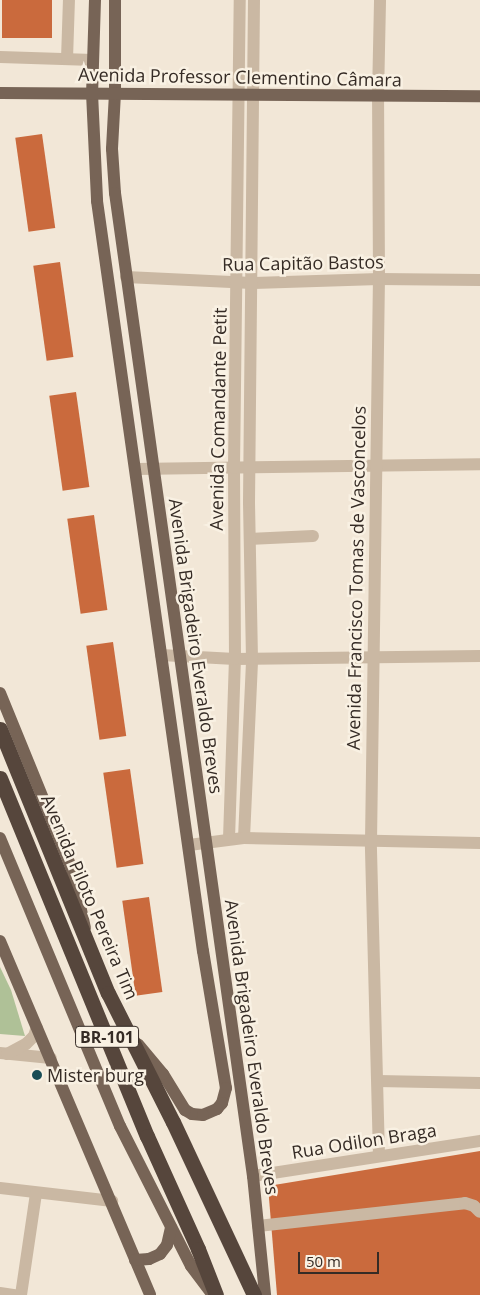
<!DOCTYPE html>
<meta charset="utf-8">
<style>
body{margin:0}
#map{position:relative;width:480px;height:1295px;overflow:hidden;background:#f2e7d7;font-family:"Open Sans",sans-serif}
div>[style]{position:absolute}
.green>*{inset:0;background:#afc197}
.building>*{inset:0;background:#ca6a3d;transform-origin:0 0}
.minor>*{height:12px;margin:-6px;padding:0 6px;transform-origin:6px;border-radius:6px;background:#cab8a3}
.major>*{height:12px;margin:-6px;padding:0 6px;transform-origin:6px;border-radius:6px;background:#776456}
.highway>*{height:15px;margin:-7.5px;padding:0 7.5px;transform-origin:7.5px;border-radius:7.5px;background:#56463c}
.dots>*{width:14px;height:14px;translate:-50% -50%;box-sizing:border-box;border:2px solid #f9f1e3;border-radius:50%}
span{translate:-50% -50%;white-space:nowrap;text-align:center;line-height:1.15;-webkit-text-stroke:5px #f9f1e3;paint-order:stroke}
.shield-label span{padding:1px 4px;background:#f9f1e3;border:1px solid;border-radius:4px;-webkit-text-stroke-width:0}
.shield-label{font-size:16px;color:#352b25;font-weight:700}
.street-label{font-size:18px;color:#352b25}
.poi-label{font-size:18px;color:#352b25}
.left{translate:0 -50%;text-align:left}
.scale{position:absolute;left:298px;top:1252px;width:81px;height:22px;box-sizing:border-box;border:2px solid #352b25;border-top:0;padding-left:6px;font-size:15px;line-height:18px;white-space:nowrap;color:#352b25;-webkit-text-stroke:4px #f9f1e3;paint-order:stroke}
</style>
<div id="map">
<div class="green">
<i style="clip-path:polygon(0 967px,11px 990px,25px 1036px,0 1034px)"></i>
</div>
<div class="building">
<i style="left:2px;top:0;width:50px;height:38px"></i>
<i style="left:42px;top:134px;width:95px;height:27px;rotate:82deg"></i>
<i style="left:60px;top:262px;width:96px;height:27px;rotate:82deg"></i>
<i style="left:76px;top:392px;width:96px;height:27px;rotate:82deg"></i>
<i style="left:94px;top:515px;width:96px;height:27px;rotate:82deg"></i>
<i style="left:113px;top:642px;width:95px;height:27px;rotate:82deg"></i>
<i style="left:130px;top:769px;width:96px;height:27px;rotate:82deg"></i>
<i style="left:149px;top:897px;width:96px;height:27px;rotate:82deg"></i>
<i style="clip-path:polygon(480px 1151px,480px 1295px,277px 1295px,268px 1186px)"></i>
</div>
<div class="minor">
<i style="left:0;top:57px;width:93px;rotate:1.8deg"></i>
<i style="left:67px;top:59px;width:59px;rotate:-88.1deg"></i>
<i style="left:126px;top:277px;width:126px;rotate:2.7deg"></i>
<i style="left:252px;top:283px;width:127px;rotate:-1.8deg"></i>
<i style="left:379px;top:279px;width:101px;rotate:0.6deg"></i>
<i style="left:136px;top:469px;width:344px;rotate:-0.8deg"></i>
<i style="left:250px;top:539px;width:63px;rotate:-2.7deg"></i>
<i style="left:161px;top:655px;width:74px;rotate:3.1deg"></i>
<i style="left:235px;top:659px;width:245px;rotate:-0.7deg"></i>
<i style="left:244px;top:838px;width:179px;rotate:-87.4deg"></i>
<i style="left:252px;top:659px;width:157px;rotate:-91.1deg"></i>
<i style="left:249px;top:502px;width:502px;rotate:-89.43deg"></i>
<i style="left:229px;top:839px;width:180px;rotate:-88.1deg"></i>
<i style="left:235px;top:659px;width:191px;rotate:-90.3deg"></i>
<i style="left:234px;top:468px;width:468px;rotate:-89.3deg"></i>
<i style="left:189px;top:845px;width:55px;rotate:-7.3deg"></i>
<i style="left:244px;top:838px;width:236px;rotate:1.2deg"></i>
<i style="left:0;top:1053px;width:51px;rotate:5.6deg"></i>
<i style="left:7px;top:1054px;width:21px;rotate:-28deg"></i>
<i style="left:26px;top:1044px;width:11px;rotate:-45deg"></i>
<i style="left:34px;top:1036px;width:9px;rotate:-72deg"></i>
<i style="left:378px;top:1081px;width:102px;rotate:1.1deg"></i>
<i style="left:379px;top:1156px;width:314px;rotate:-91.5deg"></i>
<i style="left:371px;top:842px;width:563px;rotate:-89.19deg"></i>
<i style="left:379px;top:279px;width:182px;rotate:-90.3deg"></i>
<i style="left:378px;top:97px;width:97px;rotate:-88.8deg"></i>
<i style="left:253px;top:1176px;width:230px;rotate:-8.8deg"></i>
<i style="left:0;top:1188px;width:113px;rotate:6.6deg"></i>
<i style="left:258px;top:1226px;width:208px;rotate:-6.3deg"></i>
<i style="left:465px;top:1203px;width:9px;rotate:18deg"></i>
<i style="left:474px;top:1206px;width:8px;rotate:45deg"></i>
<i style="left:0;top:1293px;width:15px;rotate:8deg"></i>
<i style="left:21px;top:1295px;width:103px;rotate:-81.6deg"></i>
</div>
<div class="major">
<i style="left:95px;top:0;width:93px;rotate:91.8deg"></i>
<i style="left:92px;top:93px;width:108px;rotate:87.3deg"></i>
<i style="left:97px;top:201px;width:757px;rotate:81.96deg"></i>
<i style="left:203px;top:951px;width:139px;rotate:80.5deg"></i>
<i style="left:226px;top:1088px;width:16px;rotate:105deg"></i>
<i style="left:222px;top:1103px;width:8px;rotate:130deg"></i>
<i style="left:217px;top:1109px;width:15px;rotate:157deg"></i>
<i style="left:203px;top:1115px;width:11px;rotate:-175deg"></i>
<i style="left:192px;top:1114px;width:8px;rotate:-150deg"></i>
<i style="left:185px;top:1110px;width:42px;rotate:-121.4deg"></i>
<i style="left:163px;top:1074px;width:39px;rotate:-130deg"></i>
<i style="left:115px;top:0;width:93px;rotate:90deg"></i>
<i style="left:115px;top:93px;width:56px;rotate:93.1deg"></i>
<i style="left:112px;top:149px;width:44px;rotate:86.1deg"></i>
<i style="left:115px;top:193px;width:993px;rotate:82.01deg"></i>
<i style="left:253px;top:1176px;width:120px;rotate:84.2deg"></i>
<i style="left:0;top:93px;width:480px;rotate:0.4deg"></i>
<i style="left:0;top:693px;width:190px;rotate:67.8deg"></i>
<i style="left:72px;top:869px;width:60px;rotate:77.6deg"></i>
<i style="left:0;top:838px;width:312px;rotate:67.4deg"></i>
<i style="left:120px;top:1126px;width:157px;rotate:63.1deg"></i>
<i style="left:191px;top:1266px;width:36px;rotate:53deg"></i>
<i style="left:0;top:941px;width:384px;rotate:67deg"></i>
<i style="left:135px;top:1260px;width:14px;rotate:-4deg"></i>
<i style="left:149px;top:1259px;width:12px;rotate:-24deg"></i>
<i style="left:160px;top:1254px;width:11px;rotate:-52deg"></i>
<i style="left:167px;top:1245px;width:18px;rotate:-77deg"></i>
</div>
<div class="highway">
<i style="left:0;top:729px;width:285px;rotate:67.8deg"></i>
<i style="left:108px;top:993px;width:144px;rotate:63.3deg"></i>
<i style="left:173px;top:1122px;width:191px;rotate:64.9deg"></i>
<i style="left:0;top:778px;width:387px;rotate:67.7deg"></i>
<i style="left:147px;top:1136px;width:124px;rotate:65.7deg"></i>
<i style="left:198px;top:1249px;width:49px;rotate:68.6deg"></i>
</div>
<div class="dots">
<i style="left:37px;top:1075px;background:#1a4e57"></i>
</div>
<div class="shield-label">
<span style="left:107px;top:1037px">BR-101</span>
</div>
<div class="street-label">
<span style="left:240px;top:77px;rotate:1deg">Avenida Professor Clementino Câmara</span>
<span style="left:303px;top:263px;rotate:-1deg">Rua Capitão Bastos</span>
<span style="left:218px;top:419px;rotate:-89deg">Avenida Comandante Petit</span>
<span style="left:356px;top:578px;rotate:-89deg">Avenida Francisco Tomas de Vasconcelos</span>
<span style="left:196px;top:646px;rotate:82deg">Avenida Brigadeiro Everaldo Breves</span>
<span style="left:90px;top:897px;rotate:67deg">Avenida Piloto Pereira Tim</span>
<span style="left:252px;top:1047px;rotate:82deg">Avenida Brigadeiro Everaldo Breves</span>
<span style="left:364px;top:1141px;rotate:-9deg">Rua Odilon Braga</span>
</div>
<div class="poi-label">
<span class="left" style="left:47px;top:1075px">Mister burg</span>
</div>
<div class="scale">50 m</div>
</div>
